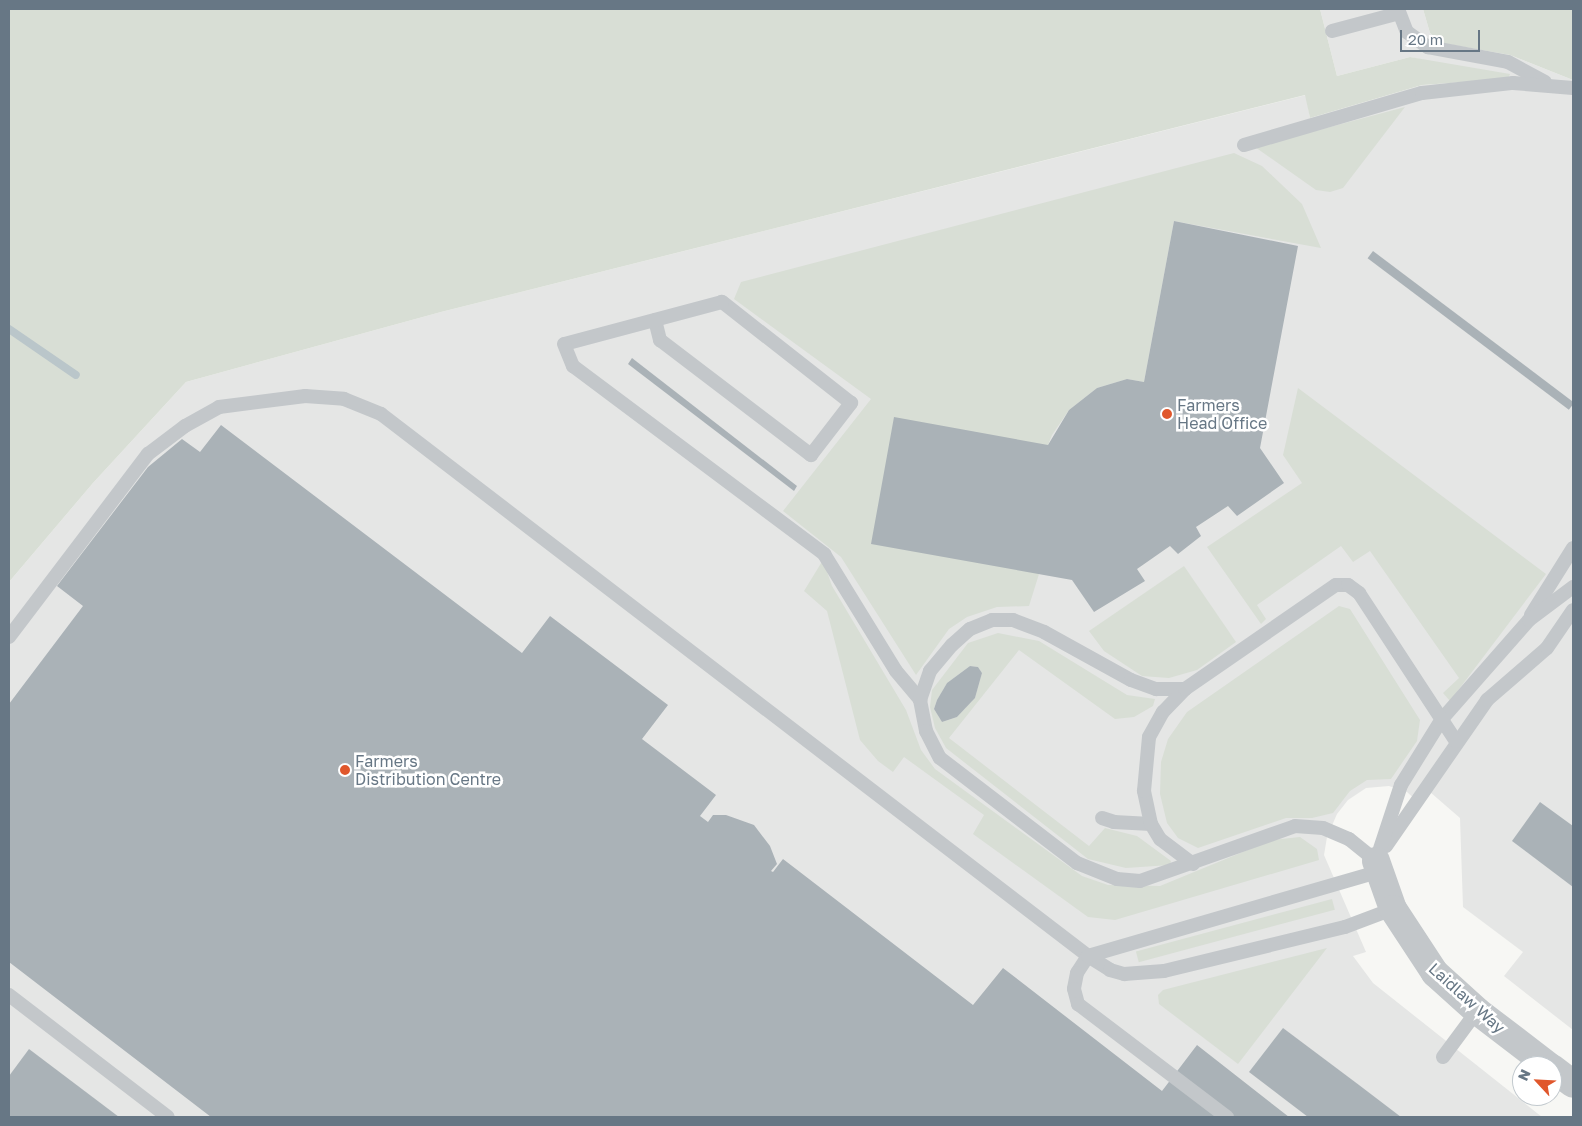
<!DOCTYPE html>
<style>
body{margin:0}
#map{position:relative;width:1582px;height:1126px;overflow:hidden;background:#f7f7f4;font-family:"Golos Text",sans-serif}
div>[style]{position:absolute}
.built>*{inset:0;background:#e5e6e5}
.green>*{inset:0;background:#d8ded5;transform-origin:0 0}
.stream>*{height:8px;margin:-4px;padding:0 4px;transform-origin:4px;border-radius:4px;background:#bac6ca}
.building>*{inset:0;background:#aab2b7;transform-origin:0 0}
.service>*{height:14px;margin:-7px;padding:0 7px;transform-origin:7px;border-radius:7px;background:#c3c7ca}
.minor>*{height:28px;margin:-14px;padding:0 14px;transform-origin:14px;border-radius:14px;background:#c3c7ca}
.dots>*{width:14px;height:14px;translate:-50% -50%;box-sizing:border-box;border:2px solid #fff;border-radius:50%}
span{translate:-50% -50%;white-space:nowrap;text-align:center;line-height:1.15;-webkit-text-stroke:5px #fff;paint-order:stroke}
.poi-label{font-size:16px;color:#677785}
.left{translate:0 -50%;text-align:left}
.street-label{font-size:16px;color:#677785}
.frame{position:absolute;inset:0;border:10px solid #677785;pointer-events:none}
.north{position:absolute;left:1512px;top:1056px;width:50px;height:50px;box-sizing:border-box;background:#fff;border:1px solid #c2c9ce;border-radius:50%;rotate:295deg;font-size:14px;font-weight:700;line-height:20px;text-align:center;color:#677785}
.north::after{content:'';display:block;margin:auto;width:18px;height:22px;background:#e0572c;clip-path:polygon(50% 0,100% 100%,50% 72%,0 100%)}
.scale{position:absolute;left:1400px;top:30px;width:80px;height:22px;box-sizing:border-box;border:2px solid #677785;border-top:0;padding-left:6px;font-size:15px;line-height:18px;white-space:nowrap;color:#677785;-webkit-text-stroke:4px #fff;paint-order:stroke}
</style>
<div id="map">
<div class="built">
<i style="clip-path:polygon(1320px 9px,1423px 9px,1430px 33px,1442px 43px,1510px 55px,1573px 80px,1573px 1030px,1504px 976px,1523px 952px,1463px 907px,1460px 818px,1430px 792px,1421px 805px,1407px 792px,1389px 786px,1366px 788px,1348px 800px,1337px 814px,1327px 837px,1324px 855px,1366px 952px,1353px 956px,1373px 983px,1542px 1117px,9px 1117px,9px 582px,93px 483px,186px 382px,441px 312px,1306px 95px,1310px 118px,1422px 85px,1508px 79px,1410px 57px,1337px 76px)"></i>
</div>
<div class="green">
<i style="clip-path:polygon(9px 9px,1320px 9px,1337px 76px,1410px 57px,1510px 74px,1508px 79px,1422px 85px,1310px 118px,1305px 95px,441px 312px,186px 382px,93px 483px,9px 582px)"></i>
<i style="clip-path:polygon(1423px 9px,1573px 9px,1573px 80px,1510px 55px,1442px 43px,1430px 33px)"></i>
<i style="clip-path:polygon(1405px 107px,1343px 188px,1330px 192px,1316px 190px,1255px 147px)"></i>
<i style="clip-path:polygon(1234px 153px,1262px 166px,1302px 204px,1321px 248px,1174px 221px,1144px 382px,1127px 379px,1097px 388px,1069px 410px,1052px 435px,1048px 445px,1039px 574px,1029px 606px,997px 607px,967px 617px,949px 629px,916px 675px,841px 557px,783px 511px,871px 399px,734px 299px,741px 282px)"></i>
<i style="clip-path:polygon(1298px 388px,1546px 574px,1450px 701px,1443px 693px,1459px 678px,1370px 551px,1353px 562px,1341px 546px,1257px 605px,1266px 619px,1261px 624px,1207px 547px,1302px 483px,1283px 455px)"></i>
<i style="clip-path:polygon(823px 560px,832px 586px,906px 710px,921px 750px,935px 769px,1082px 876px,1108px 885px,1160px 886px,1272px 840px,1300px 837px,1317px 849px,1319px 860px,1115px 920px,1088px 917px,973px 834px,984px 815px,904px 757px,893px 772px,878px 761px,860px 740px,827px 611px,804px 591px)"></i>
<i style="clip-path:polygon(1184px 566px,1236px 642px,1197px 670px,1169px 678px,1142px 676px,1104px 651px,1089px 631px)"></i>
<i style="clip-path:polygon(1339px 606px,1350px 609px,1420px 720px,1417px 741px,1391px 779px,1367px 780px,1350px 791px,1333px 813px,1312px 818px,1286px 818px,1198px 848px,1178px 838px,1167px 823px,1160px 794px,1161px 762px,1168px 739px,1187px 712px)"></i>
<i style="clip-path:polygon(evenodd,998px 633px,1039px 641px,1127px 695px,1155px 699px,1153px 706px,1134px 717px,1115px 719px,1019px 650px,949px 738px,1089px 846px,1105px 828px,1137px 836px,1171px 861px,1170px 865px,1126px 868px,1088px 859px,946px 748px,935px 728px,930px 707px,932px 690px,968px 643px,998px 633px,970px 666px,978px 667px,982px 673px,975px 698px,957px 717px,942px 722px,934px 709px,937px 700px,947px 683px,970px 666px)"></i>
<i style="left:1332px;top:899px;width:11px;height:203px;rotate:75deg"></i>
<i style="clip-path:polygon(1327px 948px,1238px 1064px,1159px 1004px,1158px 995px,1163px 990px)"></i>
</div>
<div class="stream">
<i style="left:9px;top:329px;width:81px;rotate:34.5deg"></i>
</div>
<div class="building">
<i style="clip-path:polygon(1174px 221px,1298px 246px,1260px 448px,1284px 483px,1237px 516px,1228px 506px,1196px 527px,1201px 536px,1178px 554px,1170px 546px,1137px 569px,1145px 581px,1094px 612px,1072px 580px,871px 544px,894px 417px,1048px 445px,1069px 410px,1097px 388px,1127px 379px,1144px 382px)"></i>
<i style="left:1373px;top:251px;width:252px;height:9px;rotate:37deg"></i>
<i style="clip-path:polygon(632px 358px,797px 486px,794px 491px,628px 364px)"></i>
<i style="clip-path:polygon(221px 425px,522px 653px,550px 616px,668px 705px,642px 739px,716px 795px,700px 816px,708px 822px,713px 815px,726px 815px,754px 825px,770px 846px,777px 864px,771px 871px,773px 872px,783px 859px,973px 1005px,1003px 968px,1162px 1091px,1197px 1045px,1289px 1117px,211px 1117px,9px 962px,9px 704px,83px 606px,57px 586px,148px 467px,182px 439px,200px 452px)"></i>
<i style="clip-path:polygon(970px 666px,978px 667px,982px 673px,975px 698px,957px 717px,942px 722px,934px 709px,937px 700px,947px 683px)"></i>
<i style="clip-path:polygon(1540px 802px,1573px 826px,1573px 887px,1512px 841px)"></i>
<i style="clip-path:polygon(1283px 1028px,1359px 1085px,1401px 1117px,1308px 1117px,1287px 1101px,1249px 1072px)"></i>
<i style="clip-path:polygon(29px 1049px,119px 1117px,9px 1117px,9px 1076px)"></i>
</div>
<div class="service">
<i style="left:1398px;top:9px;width:25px;rotate:69deg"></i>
<i style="left:1407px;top:32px;width:26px;rotate:36deg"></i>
<i style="left:1428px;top:47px;width:81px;rotate:10.6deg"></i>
<i style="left:1508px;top:62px;width:42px;rotate:28.4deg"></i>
<i style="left:1332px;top:31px;width:69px;rotate:-15deg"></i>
<i style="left:1244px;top:145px;width:185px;rotate:-16.3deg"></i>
<i style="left:1422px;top:93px;width:92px;rotate:-6.3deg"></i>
<i style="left:1513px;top:83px;width:60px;rotate:4.8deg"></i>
<i style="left:655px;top:320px;width:21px;rotate:76deg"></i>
<i style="left:660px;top:340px;width:190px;rotate:37.3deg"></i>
<i style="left:811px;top:455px;width:66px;rotate:-52.4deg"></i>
<i style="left:851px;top:403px;width:164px;rotate:-141.9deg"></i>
<i style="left:722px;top:302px;width:163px;rotate:165.1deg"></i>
<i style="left:564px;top:344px;width:24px;rotate:68deg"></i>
<i style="left:573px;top:366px;width:314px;rotate:36.8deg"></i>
<i style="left:824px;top:554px;width:137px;rotate:58.4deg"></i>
<i style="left:896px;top:671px;width:38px;rotate:50deg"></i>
<i style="left:920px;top:700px;width:32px;rotate:79deg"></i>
<i style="left:926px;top:731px;width:30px;rotate:63deg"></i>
<i style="left:940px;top:758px;width:173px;rotate:37.5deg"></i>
<i style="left:1077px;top:863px;width:43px;rotate:21.8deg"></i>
<i style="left:1117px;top:879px;width:23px;rotate:5deg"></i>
<i style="left:1140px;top:881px;width:164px;rotate:-19.5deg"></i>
<i style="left:1295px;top:826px;width:28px;rotate:4deg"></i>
<i style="left:1323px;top:828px;width:28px;rotate:23deg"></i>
<i style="left:1349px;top:839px;width:35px;rotate:39deg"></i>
<i style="left:1531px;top:615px;width:79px;rotate:-57.9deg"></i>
<i style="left:9px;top:637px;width:230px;rotate:-52.8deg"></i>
<i style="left:148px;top:454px;width:46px;rotate:-37.1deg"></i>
<i style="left:185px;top:426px;width:39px;rotate:-29deg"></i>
<i style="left:219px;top:407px;width:87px;rotate:-7.3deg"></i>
<i style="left:305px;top:396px;width:39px;rotate:4deg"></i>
<i style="left:344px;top:399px;width:40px;rotate:22deg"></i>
<i style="left:381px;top:414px;width:891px;rotate:37.47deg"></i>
<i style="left:1088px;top:956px;width:20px;rotate:123deg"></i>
<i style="left:1077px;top:973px;width:16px;rotate:101deg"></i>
<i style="left:1074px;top:989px;width:16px;rotate:75deg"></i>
<i style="left:1078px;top:1004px;width:187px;rotate:37.2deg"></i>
<i style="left:920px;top:700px;width:31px;rotate:-71deg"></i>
<i style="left:930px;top:671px;width:34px;rotate:-50deg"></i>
<i style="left:952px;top:645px;width:24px;rotate:-42deg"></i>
<i style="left:970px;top:629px;width:24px;rotate:-22deg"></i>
<i style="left:992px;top:620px;width:21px"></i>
<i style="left:1013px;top:620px;width:33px;rotate:21deg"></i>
<i style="left:1044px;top:632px;width:99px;rotate:28.9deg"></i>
<i style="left:1131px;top:680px;width:27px;rotate:20deg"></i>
<i style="left:1156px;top:689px;width:29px"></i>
<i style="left:1102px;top:818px;width:13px;rotate:18deg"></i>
<i style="left:1114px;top:822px;width:37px;rotate:3deg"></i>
<i style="left:1386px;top:846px;width:178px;rotate:-55.3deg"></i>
<i style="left:1487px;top:700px;width:79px;rotate:-40.9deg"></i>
<i style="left:1547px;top:648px;width:46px;rotate:-55.6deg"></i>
<i style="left:1376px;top:861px;width:80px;rotate:-71.8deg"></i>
<i style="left:1401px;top:785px;width:78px;rotate:-58.2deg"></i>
<i style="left:1442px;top:719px;width:132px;rotate:-48.7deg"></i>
<i style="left:1529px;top:620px;width:55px;rotate:-36.9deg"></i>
<i style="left:1193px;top:864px;width:41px;rotate:-142.9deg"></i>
<i style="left:1160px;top:839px;width:17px;rotate:-121deg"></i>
<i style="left:1151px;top:824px;width:34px;rotate:-102deg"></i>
<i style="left:1144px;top:791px;width:54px;rotate:-84.7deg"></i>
<i style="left:1149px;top:737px;width:29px;rotate:-61deg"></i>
<i style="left:1163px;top:712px;width:32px;rotate:-46deg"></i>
<i style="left:1185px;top:689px;width:183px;rotate:-34.6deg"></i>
<i style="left:1336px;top:585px;width:12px"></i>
<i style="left:1348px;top:585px;width:14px;rotate:36deg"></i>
<i style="left:1359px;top:593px;width:177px;rotate:56.8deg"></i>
<i style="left:1088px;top:956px;width:26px;rotate:32deg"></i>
<i style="left:1110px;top:970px;width:15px;rotate:16deg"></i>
<i style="left:1124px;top:974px;width:40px;rotate:-4.3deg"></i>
<i style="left:1164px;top:971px;width:186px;rotate:-13.7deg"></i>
<i style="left:1345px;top:927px;width:51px;rotate:-20.6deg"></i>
<i style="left:1088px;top:956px;width:305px;rotate:-16.2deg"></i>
<i style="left:9px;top:995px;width:200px;rotate:37.5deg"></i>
<i style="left:1443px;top:1057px;width:57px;rotate:-53.5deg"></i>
</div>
<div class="minor">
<i style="left:1376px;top:861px;width:51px;rotate:70.5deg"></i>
<i style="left:1393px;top:909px;width:77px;rotate:56.7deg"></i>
<i style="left:1435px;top:973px;width:57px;rotate:42.1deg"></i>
<i style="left:1477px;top:1011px;width:91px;rotate:37.4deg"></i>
<i style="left:1552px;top:1068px;width:26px;rotate:37deg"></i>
</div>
<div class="dots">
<i style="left:1167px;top:414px;background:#e0572c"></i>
<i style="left:345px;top:770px;background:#e0572c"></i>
</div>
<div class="poi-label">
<span class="left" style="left:1177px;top:414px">Farmers<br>Head Office</span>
<span class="left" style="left:355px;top:770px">Farmers<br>Distribution Centre</span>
</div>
<div class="street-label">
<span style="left:1467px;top:998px;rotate:42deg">Laidlaw Way</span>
</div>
<div class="frame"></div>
<div class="north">N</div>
<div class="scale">20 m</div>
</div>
